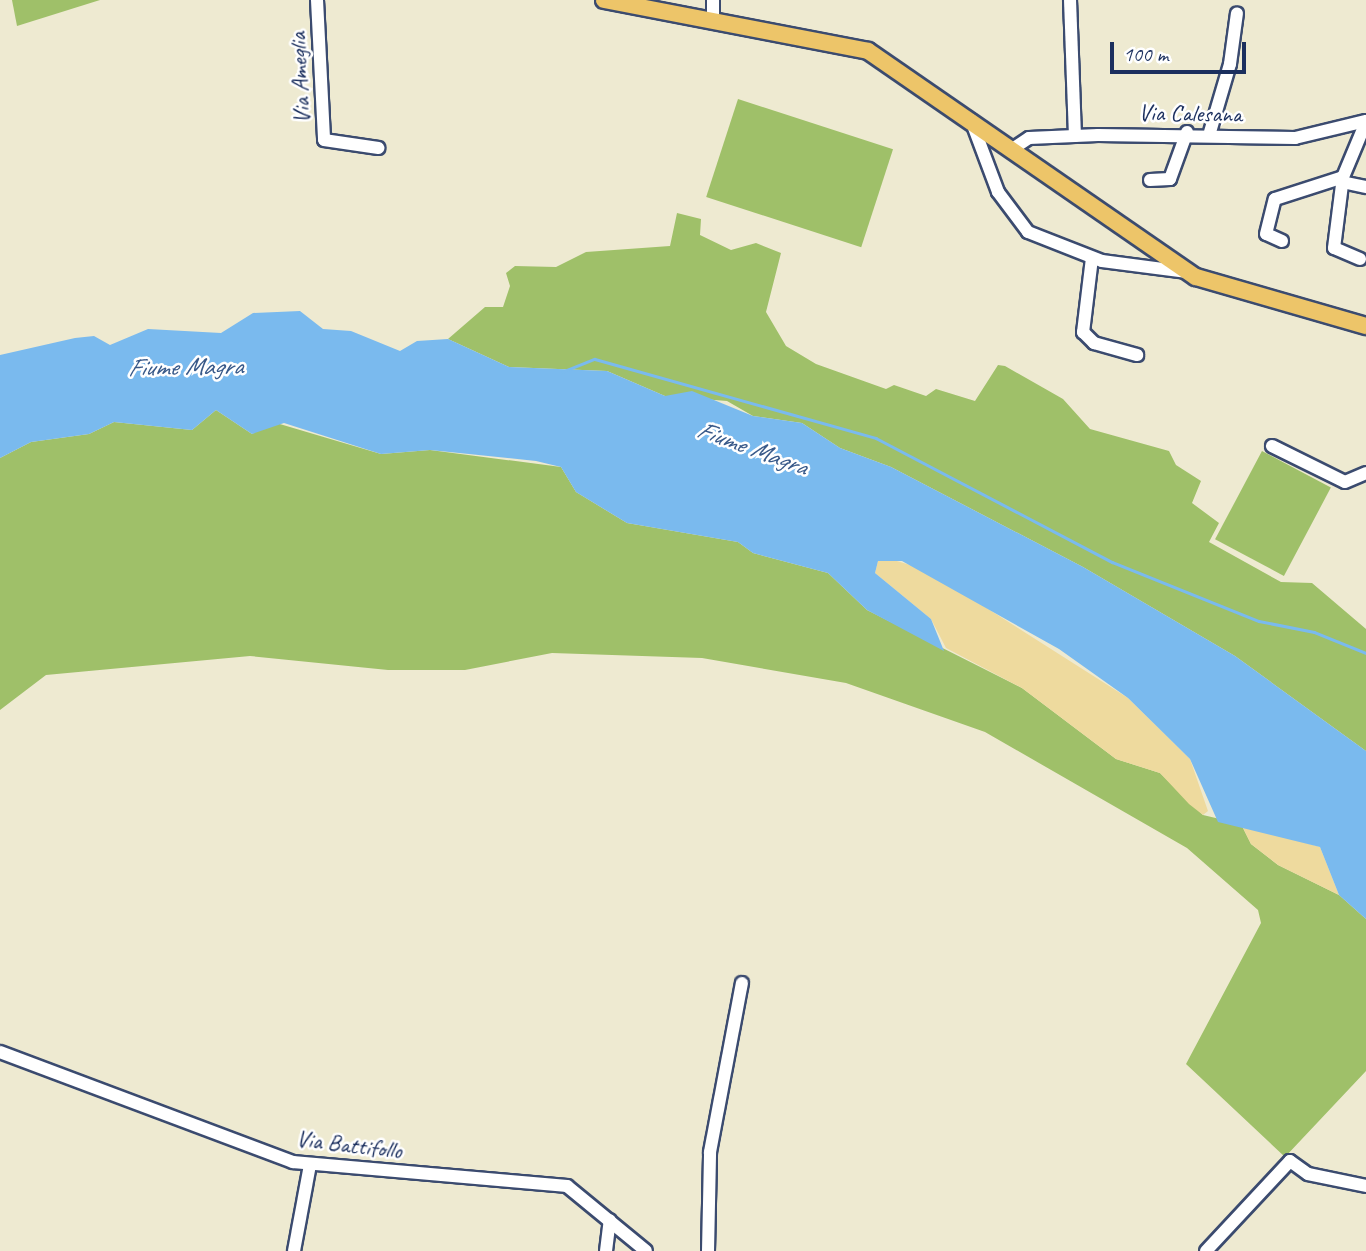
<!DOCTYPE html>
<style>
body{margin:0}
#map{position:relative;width:1366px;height:1251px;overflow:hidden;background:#eeead1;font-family:Caveat,sans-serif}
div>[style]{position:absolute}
.green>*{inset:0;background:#9fc069;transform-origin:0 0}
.sand>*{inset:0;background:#eeda9e}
.water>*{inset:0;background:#7abaee}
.stream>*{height:2.5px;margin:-1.25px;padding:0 1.25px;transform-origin:1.25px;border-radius:1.25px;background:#7abaee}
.roads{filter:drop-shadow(2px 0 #3b4b6f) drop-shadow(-2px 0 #3b4b6f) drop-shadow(0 2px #3b4b6f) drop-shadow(0 -2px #3b4b6f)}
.minor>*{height:12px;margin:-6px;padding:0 6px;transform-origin:6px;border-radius:6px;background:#fff}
.major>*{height:16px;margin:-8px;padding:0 8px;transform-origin:8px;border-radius:8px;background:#edc569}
span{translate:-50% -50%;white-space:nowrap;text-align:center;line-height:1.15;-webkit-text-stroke:5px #fff;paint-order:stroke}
.street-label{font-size:24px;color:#1b2f5e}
.water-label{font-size:26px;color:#385989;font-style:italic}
.scale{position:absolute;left:1110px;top:42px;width:136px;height:32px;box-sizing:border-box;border:4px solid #1b2f5e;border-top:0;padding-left:9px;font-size:21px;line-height:24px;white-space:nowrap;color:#1b2f5e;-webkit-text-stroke:5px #fff;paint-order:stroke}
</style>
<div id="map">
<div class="green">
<i style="clip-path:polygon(12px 0,100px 0,17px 26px)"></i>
<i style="left:738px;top:99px;width:163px;height:103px;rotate:18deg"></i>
<i style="clip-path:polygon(677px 213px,701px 219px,700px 235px,731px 250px,756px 243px,781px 253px,766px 312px,786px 346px,816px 364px,886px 389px,894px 385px,926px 396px,936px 389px,975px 401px,998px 365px,1005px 366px,1063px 399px,1090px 429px,1169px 451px,1176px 465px,1201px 481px,1192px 503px,1219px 523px,1209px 542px,1281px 582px,1312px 583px,1366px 629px,1366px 751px,1235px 656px,1083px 567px,891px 467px,840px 448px,802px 423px,753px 416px,727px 401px,665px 396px,607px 371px,509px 367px,448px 339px,485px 307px,503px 307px,510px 286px,506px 273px,515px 266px,556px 267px,586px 252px,670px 246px)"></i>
<i style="clip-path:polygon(216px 410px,252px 434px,273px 422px,381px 454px,430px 450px,561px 467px,576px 492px,627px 523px,738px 542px,753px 553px,828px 573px,867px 610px,1022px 688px,1116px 759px,1160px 773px,1203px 815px,1241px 824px,1251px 844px,1278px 865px,1339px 895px,1366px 919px,1366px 1071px,1285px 1157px,1186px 1064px,1261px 923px,1258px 910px,1187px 848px,985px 732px,846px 683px,702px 658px,552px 653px,465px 670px,388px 670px,250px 656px,46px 675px,0 710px,0 458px,31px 442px,89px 434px,114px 422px,192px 430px)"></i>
<i style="left:1262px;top:451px;width:78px;height:100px;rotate:28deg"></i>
</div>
<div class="sand">
<i style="clip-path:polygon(890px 559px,927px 570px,1128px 698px,1190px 759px,1208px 811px,1203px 815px,1189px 804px,1160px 773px,1116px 759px,1022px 688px,946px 648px,931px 619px,875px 573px,878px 561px)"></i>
<i style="clip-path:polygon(1241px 824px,1320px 847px,1339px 895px,1278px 865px,1251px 844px)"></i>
</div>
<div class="water">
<i style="clip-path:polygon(300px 311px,323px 329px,351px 331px,400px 351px,417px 341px,448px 339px,509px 367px,607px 371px,665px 396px,692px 391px,753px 416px,802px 423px,840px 448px,891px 467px,1083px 567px,1235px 656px,1366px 751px,1366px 919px,1339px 895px,1320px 847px,1218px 822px,1190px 759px,1128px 698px,1059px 649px,902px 561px,878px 561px,875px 573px,931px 619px,944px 651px,867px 610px,828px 573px,753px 553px,738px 542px,627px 523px,576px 492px,561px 467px,536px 461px,430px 450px,381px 454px,284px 423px,252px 434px,216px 410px,192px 430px,114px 422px,89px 434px,31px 442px,0 458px,0 355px,75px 338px,94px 336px,110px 345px,148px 329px,221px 333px,253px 313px)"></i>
</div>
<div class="stream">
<i style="left:562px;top:372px;width:35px;rotate:-22deg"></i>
<i style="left:595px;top:359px;width:292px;rotate:15.7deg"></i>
<i style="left:876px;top:438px;width:267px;rotate:27.7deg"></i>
<i style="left:1112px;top:562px;width:158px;rotate:21.9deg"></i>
<i style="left:1259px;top:621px;width:56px;rotate:11.3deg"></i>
<i style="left:1314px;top:632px;width:56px;rotate:22deg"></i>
</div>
<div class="roads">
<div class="minor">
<i style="left:317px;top:0;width:140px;rotate:87.1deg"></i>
<i style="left:324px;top:140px;width:55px;rotate:8.4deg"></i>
<i style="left:1070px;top:0;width:136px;rotate:87.9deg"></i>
<i style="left:713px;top:22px;width:22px;rotate:-90deg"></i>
<i style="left:971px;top:120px;width:77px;rotate:69.4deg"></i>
<i style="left:998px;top:192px;width:50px;rotate:53.1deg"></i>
<i style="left:1028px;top:232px;width:79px;rotate:21.4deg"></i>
<i style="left:1102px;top:261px;width:86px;rotate:7.4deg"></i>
<i style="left:1210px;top:132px;width:71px;rotate:-73.6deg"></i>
<i style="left:1230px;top:64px;width:51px;rotate:-82.2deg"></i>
<i style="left:1014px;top:148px;width:18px;rotate:-34deg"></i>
<i style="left:1029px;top:138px;width:69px;rotate:-2.5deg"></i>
<i style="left:1098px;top:135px;width:197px;rotate:0.9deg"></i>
<i style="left:1295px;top:138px;width:73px;rotate:-13.5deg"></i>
<i style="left:1150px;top:180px;width:20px;rotate:-3deg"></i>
<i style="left:1170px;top:179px;width:50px;rotate:-70.1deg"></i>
<i style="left:1342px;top:182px;width:25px;rotate:12deg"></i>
<i style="left:1282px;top:241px;width:17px;rotate:-156deg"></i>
<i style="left:1266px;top:234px;width:36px;rotate:-76deg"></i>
<i style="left:1275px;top:199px;width:71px;rotate:-17.9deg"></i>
<i style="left:1092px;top:258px;width:75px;rotate:96.9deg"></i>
<i style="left:1083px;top:332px;width:16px;rotate:45deg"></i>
<i style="left:1094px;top:343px;width:45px;rotate:15.6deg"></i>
<i style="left:1360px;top:259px;width:28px;rotate:-157deg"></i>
<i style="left:1334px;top:248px;width:72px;rotate:-82.8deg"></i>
<i style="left:1343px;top:177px;width:60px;rotate:-67.3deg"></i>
<i style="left:1272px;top:446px;width:81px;rotate:26.3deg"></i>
<i style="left:1345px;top:482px;width:23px;rotate:-23deg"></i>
<i style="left:0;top:1052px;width:313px;rotate:20.6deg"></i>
<i style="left:293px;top:1162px;width:275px;rotate:5deg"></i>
<i style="left:567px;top:1186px;width:102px;rotate:39.4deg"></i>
<i style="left:294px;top:1251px;width:87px;rotate:-79.5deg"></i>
<i style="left:606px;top:1251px;width:31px;rotate:-83deg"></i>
<i style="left:708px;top:1251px;width:99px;rotate:-88.8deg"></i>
<i style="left:710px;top:1152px;width:172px;rotate:-79.3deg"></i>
<i style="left:1206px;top:1251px;width:123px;rotate:-47deg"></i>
<i style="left:1290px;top:1161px;width:22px;rotate:36deg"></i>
<i style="left:1308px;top:1174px;width:59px;rotate:11.7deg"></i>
</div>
<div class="major">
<i style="left:604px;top:0;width:269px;rotate:10.9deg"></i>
<i style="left:868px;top:51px;width:398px;rotate:34.6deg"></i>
<i style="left:1196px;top:277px;width:177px;rotate:16.1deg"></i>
</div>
</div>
<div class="street-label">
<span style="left:300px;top:78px;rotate:-93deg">Via Ameglia</span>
<span style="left:1190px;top:114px;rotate:1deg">Via Calesana</span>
<span style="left:349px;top:1145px;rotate:7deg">Via Battifollo</span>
</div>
<div class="water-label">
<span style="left:185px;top:367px;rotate:-1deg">Fiume Magra</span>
<span style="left:752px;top:448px;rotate:20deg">Fiume Magra</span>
</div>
<div class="scale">100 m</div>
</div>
